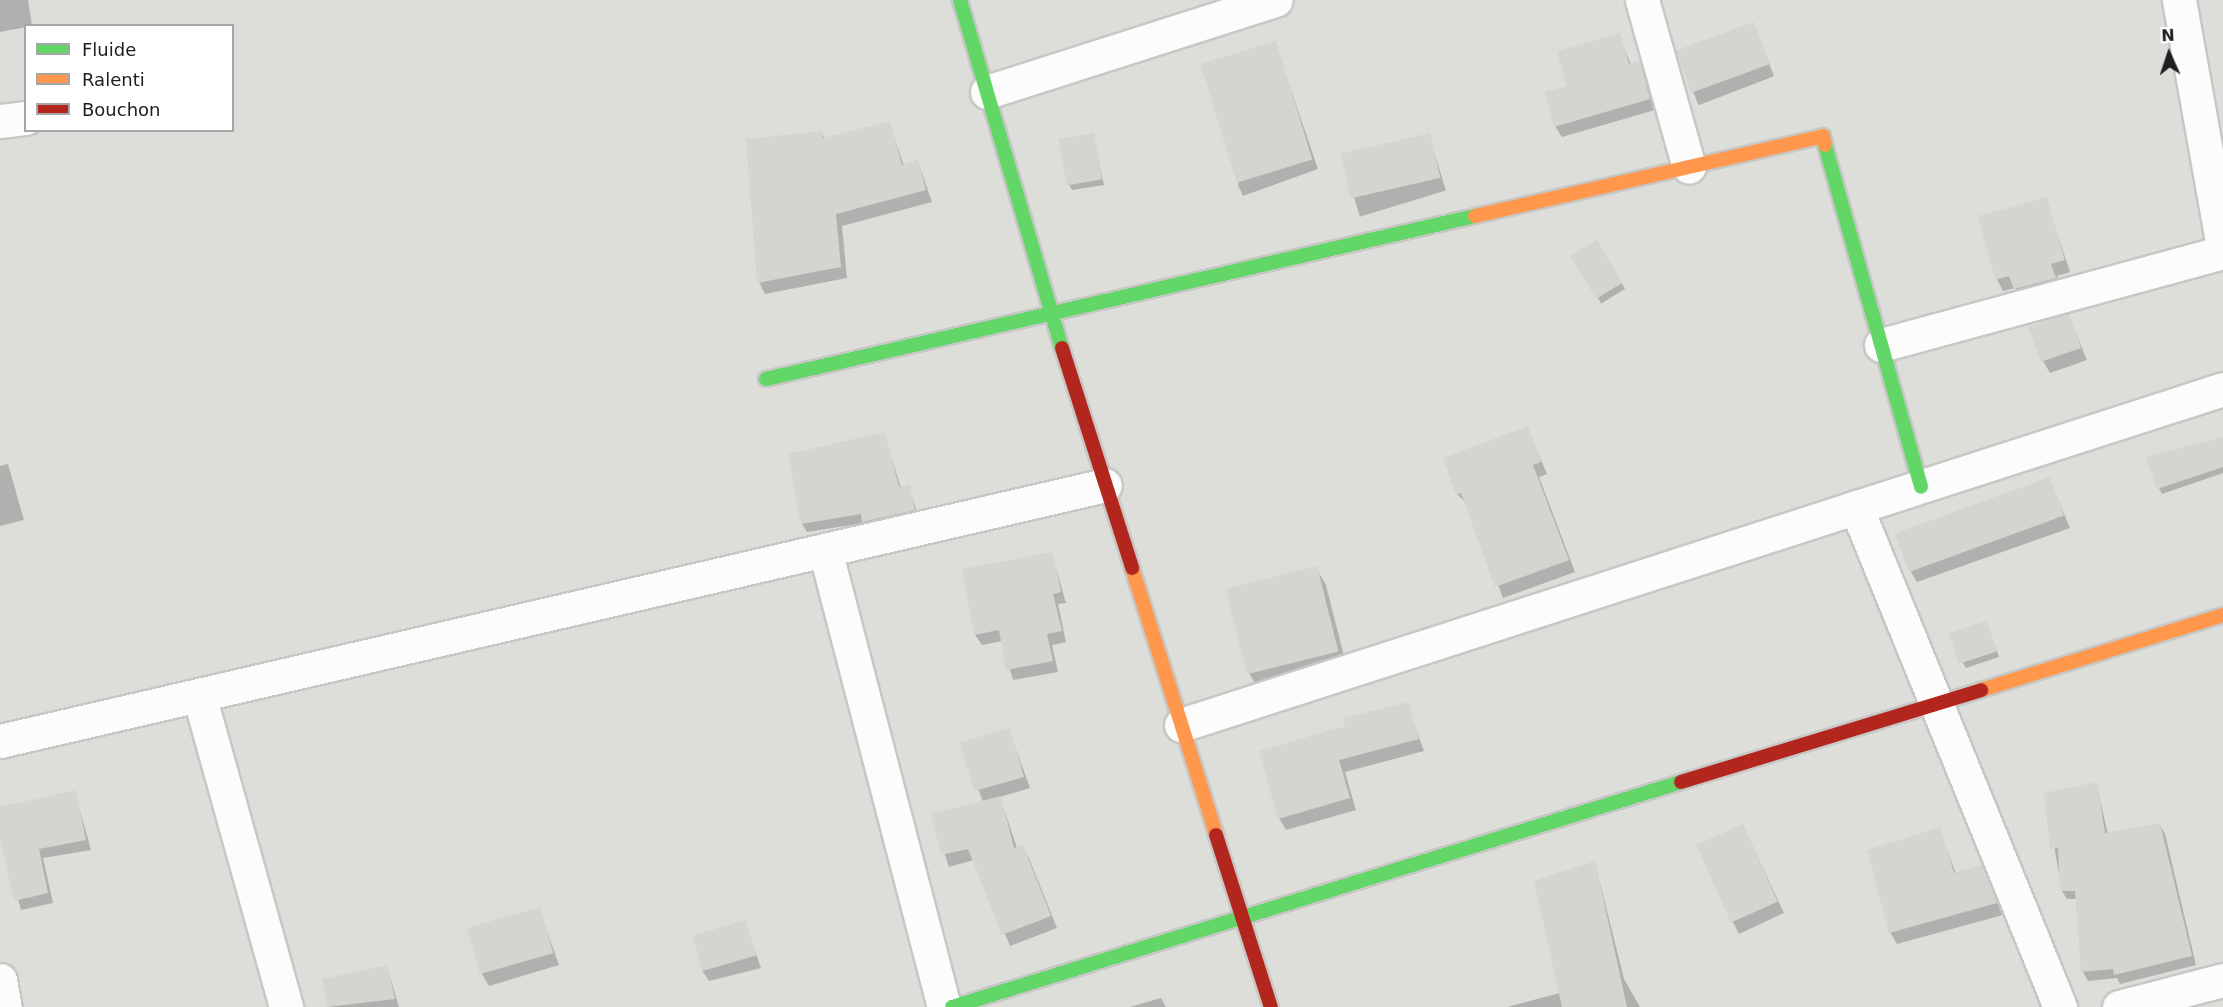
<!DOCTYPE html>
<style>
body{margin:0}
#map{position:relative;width:2223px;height:1007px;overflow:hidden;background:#eeeee9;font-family:"DejaVu Sans",sans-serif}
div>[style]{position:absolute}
.residential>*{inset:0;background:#ddddda}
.shadow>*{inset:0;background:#0003;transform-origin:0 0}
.building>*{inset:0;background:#d5d4d0;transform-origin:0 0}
.roads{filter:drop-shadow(2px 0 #c7c7c5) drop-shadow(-2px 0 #c7c7c5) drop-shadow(0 2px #c7c7c5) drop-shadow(0 -2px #c7c7c5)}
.street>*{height:33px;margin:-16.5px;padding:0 16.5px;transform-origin:16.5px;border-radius:16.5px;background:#fcfcfc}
.fast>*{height:14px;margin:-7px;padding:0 7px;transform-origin:7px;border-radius:7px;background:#63d668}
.slow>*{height:14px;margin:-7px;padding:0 7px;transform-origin:7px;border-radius:7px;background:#ff974d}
.jam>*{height:14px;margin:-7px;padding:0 7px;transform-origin:7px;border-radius:7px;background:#b3261e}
span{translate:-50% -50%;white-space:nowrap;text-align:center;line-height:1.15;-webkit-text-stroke:4.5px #fff;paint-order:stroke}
.legend{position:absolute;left:24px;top:24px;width:210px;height:108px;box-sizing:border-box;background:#fff;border:2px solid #a6a6a6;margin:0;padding:8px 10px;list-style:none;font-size:18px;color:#202020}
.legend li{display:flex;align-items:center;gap:12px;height:30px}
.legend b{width:30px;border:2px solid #a6a6a6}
.north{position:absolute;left:2139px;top:24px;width:60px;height:60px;-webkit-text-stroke:4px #fff;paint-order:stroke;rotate:357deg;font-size:16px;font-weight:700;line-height:24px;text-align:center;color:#202020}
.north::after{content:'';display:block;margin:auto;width:21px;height:27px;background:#202020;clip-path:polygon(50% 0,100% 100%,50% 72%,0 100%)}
</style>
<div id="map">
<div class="residential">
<i style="clip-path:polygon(evenodd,0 0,2223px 0,2223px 1007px,0 1007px,0 0,26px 26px,232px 26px,232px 130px,26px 130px,26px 26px)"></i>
</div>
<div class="shadow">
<i style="clip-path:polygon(0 0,28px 0,32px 26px,0 32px)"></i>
<i style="left:1754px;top:24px;width:56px;height:81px;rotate:69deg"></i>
<i style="clip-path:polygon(1619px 35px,1631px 65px,1639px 63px,1645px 73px,1655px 110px,1562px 137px,1555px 126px,1569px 87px)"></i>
<i style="clip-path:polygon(1275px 43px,1318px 169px,1243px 196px,1238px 185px)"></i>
<i style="clip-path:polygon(889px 122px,904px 166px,918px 162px,932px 202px,842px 226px,847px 278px,765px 294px,759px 282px,822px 133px,825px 139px)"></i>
<i style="clip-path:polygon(1093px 134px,1104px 185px,1072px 190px,1069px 184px)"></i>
<i style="left:1429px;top:135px;width:58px;height:90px;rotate:73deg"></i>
<i style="clip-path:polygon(2046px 199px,2070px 272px,2057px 276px,2062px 290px,2023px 300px,2015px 288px,2003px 291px,1997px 279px)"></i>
<i style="left:1596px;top:242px;width:55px;height:28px;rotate:58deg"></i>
<i style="clip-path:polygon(2068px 315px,2087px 360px,2050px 373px,2043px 361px)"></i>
<i style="clip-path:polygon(1527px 428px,1547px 474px,1539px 477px,1575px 572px,1503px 598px,1467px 504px,1457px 494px)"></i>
<i style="clip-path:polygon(884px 434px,901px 488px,909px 487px,919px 518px,868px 530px,864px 523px,807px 532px,802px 524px)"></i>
<i style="clip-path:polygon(2223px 444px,2223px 473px,2162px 494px,2159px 488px)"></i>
<i style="clip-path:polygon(8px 464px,24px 520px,0 526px,0 466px)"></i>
<i style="clip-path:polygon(2049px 478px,2070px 528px,1917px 582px,1910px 570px)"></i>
<i style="clip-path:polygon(1052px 554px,1066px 603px,1058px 604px,1066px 642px,1052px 645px,1058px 672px,1013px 680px,1002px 641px,982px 645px,975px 635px)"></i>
<i style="clip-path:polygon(1316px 568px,1326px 585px,1347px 668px,1259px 690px,1249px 673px,1228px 590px)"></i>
<i style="clip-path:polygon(1989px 629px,1999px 657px,1966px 668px,1963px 663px)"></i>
<i style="clip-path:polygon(1407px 704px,1424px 751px,1345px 772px,1356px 810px,1286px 830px,1279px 818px,1347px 727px)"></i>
<i style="clip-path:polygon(1009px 730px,1030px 788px,1000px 797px,1017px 848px,1022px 846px,1029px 858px,1057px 928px,1010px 946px,974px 860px,949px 867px,932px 815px,983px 802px,962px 743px)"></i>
<i style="clip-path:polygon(2096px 783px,2108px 834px,2160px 825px,2165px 834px,2196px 965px,2120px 984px,2117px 978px,2088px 981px,2083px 972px,2077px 899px,2067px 899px,2062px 891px,2045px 794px)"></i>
<i style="clip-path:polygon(75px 792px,91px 850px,43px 858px,53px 903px,21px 910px,0 831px,0 809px)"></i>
<i style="clip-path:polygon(1743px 826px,1784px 913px,1739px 934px,1733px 922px)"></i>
<i style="clip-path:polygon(1939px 829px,1956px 874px,1981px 867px,2003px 915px,1897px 944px,1890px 932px)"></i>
<i style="clip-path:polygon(1595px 863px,1624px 979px,1640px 1007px,1507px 1007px,1560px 993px)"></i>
<i style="clip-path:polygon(539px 909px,559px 965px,489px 986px,482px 974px)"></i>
<i style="clip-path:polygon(745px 922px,761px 968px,709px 981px,702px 970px)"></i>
<i style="clip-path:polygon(387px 967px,399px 1007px,329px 1007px,323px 980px)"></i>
<i style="clip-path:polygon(1161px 998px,1166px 1007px,1130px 1007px)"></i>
</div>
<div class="building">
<i style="left:1754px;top:22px;width:45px;height:83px;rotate:70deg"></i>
<i style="clip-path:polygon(1620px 33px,1629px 64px,1640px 61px,1650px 99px,1554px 127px,1545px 92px,1567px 86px,1557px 51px)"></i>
<i style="left:1276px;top:41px;width:124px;height:79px;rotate:73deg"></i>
<i style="clip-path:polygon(890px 121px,902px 165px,918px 160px,926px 190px,836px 214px,841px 267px,757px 283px,746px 139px,823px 131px,823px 138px)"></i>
<i style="left:1094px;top:133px;width:47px;height:36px;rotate:80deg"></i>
<i style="left:1430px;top:133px;width:46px;height:92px;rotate:77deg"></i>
<i style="clip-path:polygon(2047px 197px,2065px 260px,2051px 264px,2056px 278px,2014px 289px,2009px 276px,1995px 280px,1978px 216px)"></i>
<i style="left:1597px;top:240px;width:50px;height:31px;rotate:59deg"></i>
<i style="left:2069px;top:313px;width:37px;height:43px;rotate:71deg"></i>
<i style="clip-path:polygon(1528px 426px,1541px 462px,1533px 465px,1569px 560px,1495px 587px,1461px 493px,1456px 495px,1443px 458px)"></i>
<i style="clip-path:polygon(885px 432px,899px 487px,910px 485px,915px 510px,862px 522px,861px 514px,801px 524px,788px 454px)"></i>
<i style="clip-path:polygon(2223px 437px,2223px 467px,2157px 489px,2146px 457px)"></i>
<i style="left:2050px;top:477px;width:41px;height:165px;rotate:70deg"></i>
<i style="clip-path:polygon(1053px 552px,1061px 592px,1053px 594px,1062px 631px,1047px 634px,1053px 661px,1006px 670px,999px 630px,974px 635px,962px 569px)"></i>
<i style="left:1317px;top:566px;width:88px;height:94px;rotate:76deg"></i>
<i style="left:1987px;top:621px;width:32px;height:40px;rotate:72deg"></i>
<i style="clip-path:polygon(1408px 702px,1419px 739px,1339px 760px,1350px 798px,1278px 819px,1259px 751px,1345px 726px,1343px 718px)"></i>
<i style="left:1010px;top:728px;width:51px;height:52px;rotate:74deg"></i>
<i style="clip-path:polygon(2097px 782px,2105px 833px,2160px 823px,2192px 956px,2114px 975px,2113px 969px,2081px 972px,2075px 891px,2060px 891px,2058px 848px,2050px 849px,2044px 793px)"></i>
<i style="clip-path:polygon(76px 790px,86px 840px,39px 849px,48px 893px,14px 901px,0 838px,0 807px)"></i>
<i style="clip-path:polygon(1001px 796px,1014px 848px,1023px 845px,1051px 916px,1002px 935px,968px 849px,941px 855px,931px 814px)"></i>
<i style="left:1743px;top:824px;width:85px;height:51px;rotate:66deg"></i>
<i style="clip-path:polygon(1940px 827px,1954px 873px,1982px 865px,1997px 903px,1889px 933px,1867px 850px)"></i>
<i style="clip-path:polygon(1595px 861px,1627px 1007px,1562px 1007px,1534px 881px)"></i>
<i style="left:540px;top:907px;width:48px;height:76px;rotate:74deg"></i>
<i style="left:746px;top:920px;width:37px;height:56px;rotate:74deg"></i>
<i style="clip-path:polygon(387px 965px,395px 999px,327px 1007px,322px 979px)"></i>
</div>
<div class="roads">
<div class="street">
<i style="left:1642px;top:0;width:173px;rotate:74.3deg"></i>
<i style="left:2179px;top:0;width:250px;rotate:79.9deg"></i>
<i style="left:987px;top:92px;width:303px;rotate:-17.7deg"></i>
<i style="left:0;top:121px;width:26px;rotate:-7deg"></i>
<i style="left:1881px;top:345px;width:354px;rotate:-15.2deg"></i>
<i style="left:1856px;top:507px;width:540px;rotate:67.8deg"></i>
<i style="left:825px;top:550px;width:472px;rotate:75.4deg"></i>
<i style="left:199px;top:695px;width:324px;rotate:74.4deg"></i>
<i style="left:1181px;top:725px;width:1095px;rotate:-17.87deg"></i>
<i style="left:0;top:741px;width:1134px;rotate:-13.04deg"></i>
<i style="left:0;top:980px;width:27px;rotate:80deg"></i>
<i style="left:2119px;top:1007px;width:107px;rotate:-14.6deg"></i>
</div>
<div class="fast">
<i style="left:960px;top:0;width:363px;rotate:73.7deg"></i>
<i style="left:1825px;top:145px;width:355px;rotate:74.3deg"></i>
<i style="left:766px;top:379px;width:727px;rotate:-12.95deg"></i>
<i style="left:952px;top:1007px;width:763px;rotate:-17.15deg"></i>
</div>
<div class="slow">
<i style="left:1475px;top:216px;width:357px;rotate:-12.9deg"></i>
<i style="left:1823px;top:136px;width:9px;rotate:77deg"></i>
<i style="left:1132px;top:568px;width:280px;rotate:72.5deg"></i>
<i style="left:1981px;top:690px;width:253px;rotate:-17.2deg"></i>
</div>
<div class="jam">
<i style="left:1062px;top:348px;width:231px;rotate:72.3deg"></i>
<i style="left:1681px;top:782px;width:314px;rotate:-17deg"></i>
<i style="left:1216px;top:835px;width:181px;rotate:72.3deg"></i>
</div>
</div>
<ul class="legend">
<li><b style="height:8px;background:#63d668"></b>Fluide</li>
<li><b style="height:8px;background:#ff974d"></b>Ralenti</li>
<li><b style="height:8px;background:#b3261e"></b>Bouchon</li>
</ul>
<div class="north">N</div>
</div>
